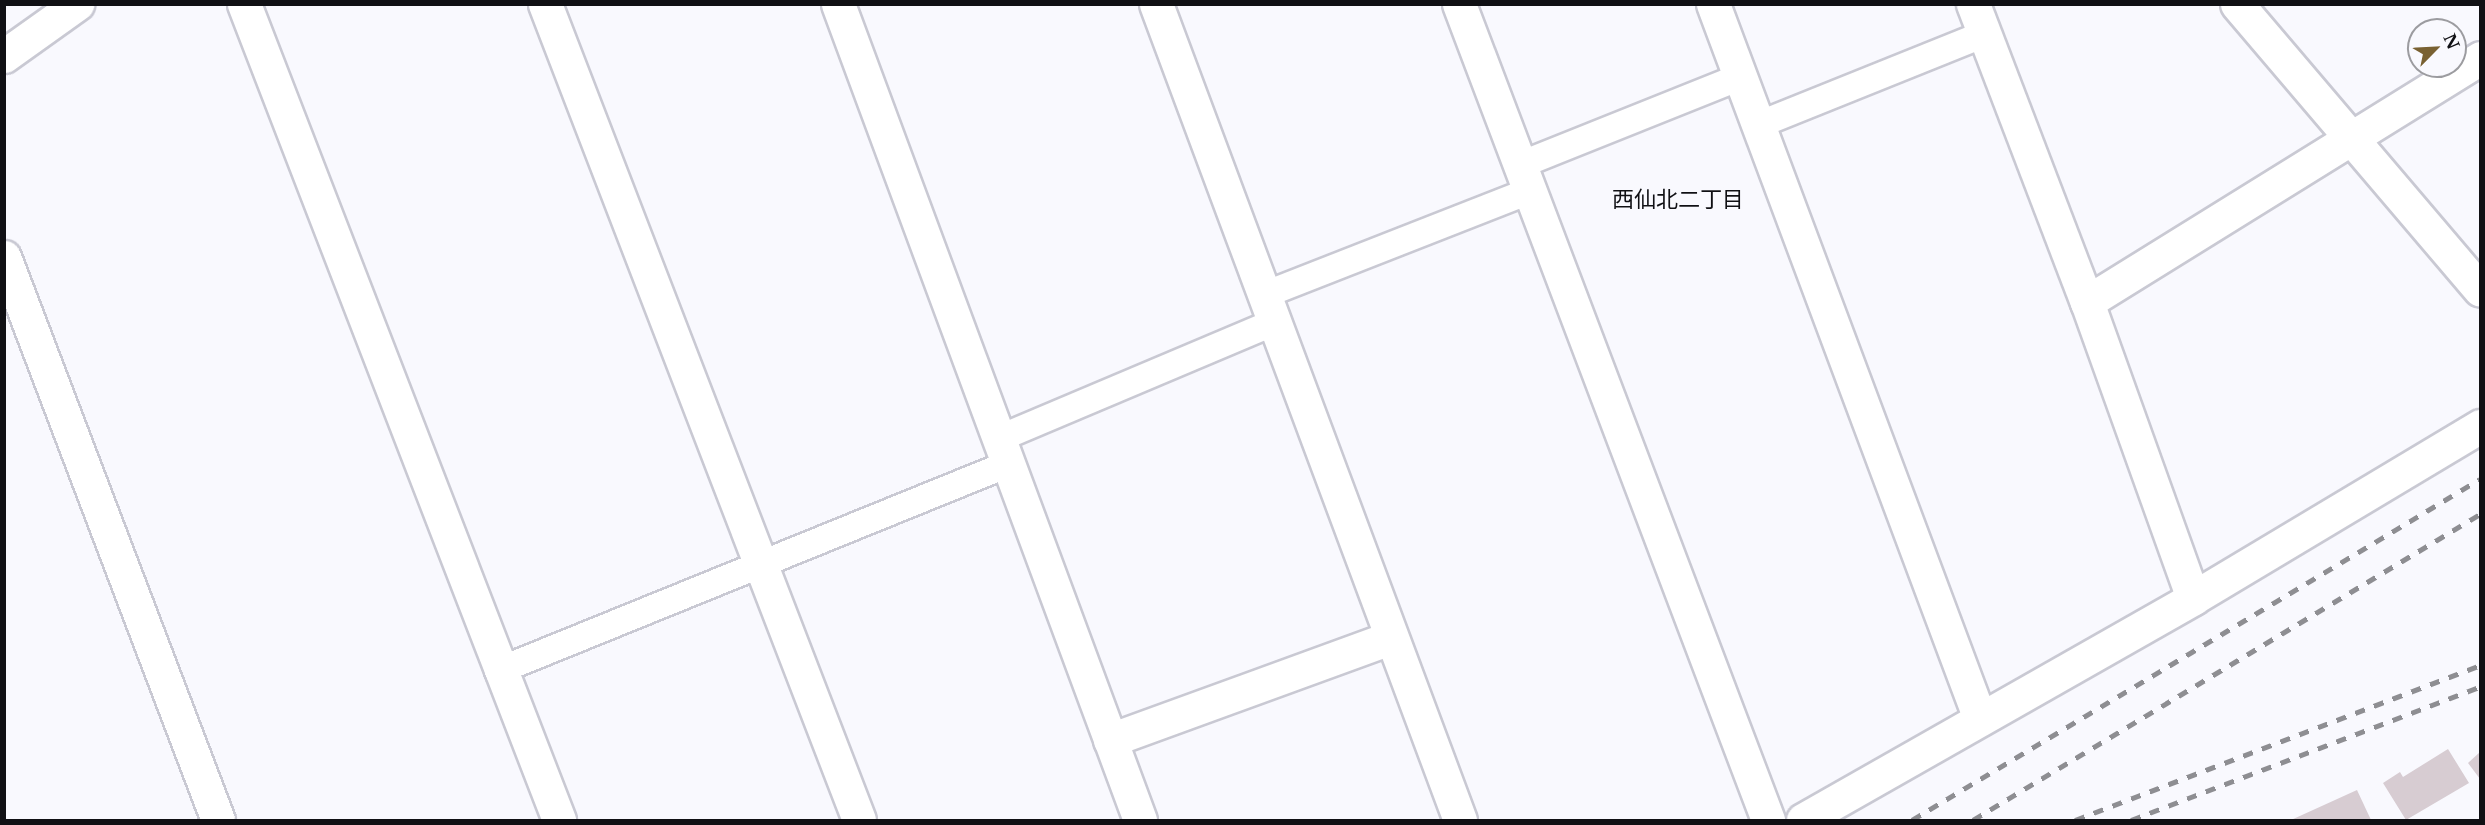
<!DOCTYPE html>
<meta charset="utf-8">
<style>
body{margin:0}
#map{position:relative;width:2485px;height:825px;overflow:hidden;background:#f9f9fe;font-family:"Libre Baskerville","Noto Sans JP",serif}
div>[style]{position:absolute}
.building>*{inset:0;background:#d7ccd2}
.roads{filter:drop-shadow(2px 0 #c9c9d3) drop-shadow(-2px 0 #c9c9d3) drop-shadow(0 2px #c9c9d3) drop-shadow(0 -2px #c9c9d3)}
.pedestrian>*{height:26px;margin:-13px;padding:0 13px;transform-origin:13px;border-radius:13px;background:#fff}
.minor>*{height:33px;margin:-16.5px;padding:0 16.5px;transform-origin:16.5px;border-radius:16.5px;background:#fff}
.tertiary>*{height:33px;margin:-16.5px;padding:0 16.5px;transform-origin:16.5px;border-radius:16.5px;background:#fff}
.rail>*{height:4.5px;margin-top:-2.25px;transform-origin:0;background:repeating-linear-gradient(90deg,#8e8e92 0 10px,transparent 0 20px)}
span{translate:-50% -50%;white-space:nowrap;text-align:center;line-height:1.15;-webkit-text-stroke:4.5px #f9f9fe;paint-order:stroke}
.neighbourhood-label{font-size:22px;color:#101014}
.frame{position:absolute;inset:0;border:6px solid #101014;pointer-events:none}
.north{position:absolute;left:2407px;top:18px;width:60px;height:60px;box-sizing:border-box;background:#f9f9fe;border:2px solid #9c9ca0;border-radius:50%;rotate:66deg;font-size:16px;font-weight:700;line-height:24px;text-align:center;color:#101014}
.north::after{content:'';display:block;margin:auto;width:21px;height:27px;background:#796132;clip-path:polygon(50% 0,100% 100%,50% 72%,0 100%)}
</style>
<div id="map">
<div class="building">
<i style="clip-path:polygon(2448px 749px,2469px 783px,2406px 820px,2383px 783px,2400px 772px,2403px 777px)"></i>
<i style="clip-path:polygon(2480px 752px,2480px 779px,2468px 763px)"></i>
<i style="clip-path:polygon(2357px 790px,2371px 820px,2291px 820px)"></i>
</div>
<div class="roads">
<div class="pedestrian">
<i style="left:1758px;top:125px;width:244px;rotate:-21.9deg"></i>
<i style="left:1520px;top:165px;width:237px;rotate:-21.8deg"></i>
<i style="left:1264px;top:295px;width:285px;rotate:-21.4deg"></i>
<i style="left:998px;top:439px;width:301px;rotate:-22.9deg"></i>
<i style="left:498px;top:671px;width:550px;rotate:-22.09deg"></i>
</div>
<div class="minor">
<i style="left:244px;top:4px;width:875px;rotate:68.89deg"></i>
<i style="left:545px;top:4px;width:874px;rotate:68.95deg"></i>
<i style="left:838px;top:4px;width:870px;rotate:69.69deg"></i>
<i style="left:1156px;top:4px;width:871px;rotate:69.57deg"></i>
<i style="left:1459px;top:4px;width:873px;rotate:69.26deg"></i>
<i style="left:1713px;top:4px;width:763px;rotate:69.52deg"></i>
<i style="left:1973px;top:4px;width:319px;rotate:69.1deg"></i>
<i style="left:2087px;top:302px;width:314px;rotate:70.3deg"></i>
<i style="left:2237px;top:4px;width:375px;rotate:49.6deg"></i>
<i style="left:4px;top:56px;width:90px;rotate:-35.5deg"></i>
<i style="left:4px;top:257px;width:602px;rotate:69.19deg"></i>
<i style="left:2087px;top:302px;width:463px;rotate:-31.8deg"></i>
<i style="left:1110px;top:740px;width:298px;rotate:-20deg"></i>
</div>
<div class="tertiary">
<i style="left:1803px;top:820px;width:449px;rotate:-29.6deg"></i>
<i style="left:2193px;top:598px;width:335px;rotate:-30.9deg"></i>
</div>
</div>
<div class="rail">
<i style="left:1912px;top:820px;width:662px;rotate:-30.98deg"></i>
<i style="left:1973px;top:820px;width:592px;rotate:-31.11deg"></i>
<i style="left:2075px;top:820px;width:434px;rotate:-20.9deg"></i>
<i style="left:2131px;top:820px;width:373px;rotate:-20.9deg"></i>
</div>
<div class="neighbourhood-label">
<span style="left:1678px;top:200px">西仙北二丁目</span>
</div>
<div class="frame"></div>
<div class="north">N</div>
</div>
